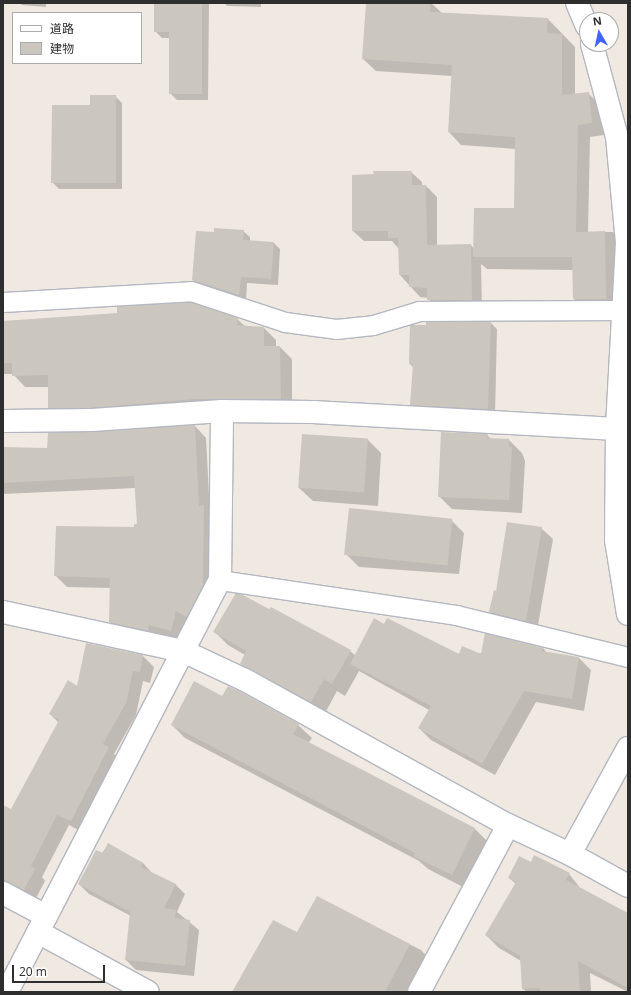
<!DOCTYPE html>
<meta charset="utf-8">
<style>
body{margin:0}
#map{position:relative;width:631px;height:995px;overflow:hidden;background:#efe9e1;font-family:"Open Sans","Noto Sans JP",sans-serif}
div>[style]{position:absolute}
.shadow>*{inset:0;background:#0003}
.building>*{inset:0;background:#cbc7bf;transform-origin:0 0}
.roads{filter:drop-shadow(1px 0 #b4b7c1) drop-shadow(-1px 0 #b4b7c1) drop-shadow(0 1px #b4b7c1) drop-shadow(0 -1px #b4b7c1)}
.service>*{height:19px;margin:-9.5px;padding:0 9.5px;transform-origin:9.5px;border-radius:9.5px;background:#fff}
.minor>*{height:22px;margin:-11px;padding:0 11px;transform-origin:11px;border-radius:11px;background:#fff}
span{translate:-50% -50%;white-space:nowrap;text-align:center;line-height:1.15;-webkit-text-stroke:4px #fff;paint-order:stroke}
.frame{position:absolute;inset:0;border:4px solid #2e2e2e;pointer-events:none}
.legend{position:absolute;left:12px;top:12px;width:130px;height:52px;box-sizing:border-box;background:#fff;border:1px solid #ababab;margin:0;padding:5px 7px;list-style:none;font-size:12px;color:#2e2e2e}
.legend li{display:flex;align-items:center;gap:8px;height:20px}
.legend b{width:20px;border:1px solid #ababab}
.north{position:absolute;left:579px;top:12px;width:40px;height:40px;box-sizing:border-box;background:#fff;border:1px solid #ababab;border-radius:50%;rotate:351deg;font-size:11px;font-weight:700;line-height:16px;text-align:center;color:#2e2e2e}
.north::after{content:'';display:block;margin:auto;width:14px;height:18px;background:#4264fb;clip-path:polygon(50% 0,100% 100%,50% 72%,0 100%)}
.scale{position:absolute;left:12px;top:965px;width:93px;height:18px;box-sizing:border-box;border:2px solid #2e2e2e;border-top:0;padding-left:5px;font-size:12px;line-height:14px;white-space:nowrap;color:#2e2e2e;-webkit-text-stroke:3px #fff;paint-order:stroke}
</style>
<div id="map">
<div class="shadow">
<i style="clip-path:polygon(20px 3px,46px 3px,46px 7px,22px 5px)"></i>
<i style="clip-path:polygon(155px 3px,209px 3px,208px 100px,177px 100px,170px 93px,170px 38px,162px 38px,155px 31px)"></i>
<i style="clip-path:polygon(224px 3px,261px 3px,261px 7px,227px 6px)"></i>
<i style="clip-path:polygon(367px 3px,431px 3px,442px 13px,548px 19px,575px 47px,575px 95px,588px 93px,601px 106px,604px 135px,590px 137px,588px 232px,613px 232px,626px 245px,619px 311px,586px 312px,574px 299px,573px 270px,487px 269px,481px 264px,482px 310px,438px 310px,428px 298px,420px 297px,400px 275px,399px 249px,392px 241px,364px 241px,353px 231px,411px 172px,422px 182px,422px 186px,426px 186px,437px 197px,437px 246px,471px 245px,474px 249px,515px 209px,516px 149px,461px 145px,449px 132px,452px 76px,376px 71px,363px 59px)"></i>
<i style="clip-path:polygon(115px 96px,122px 103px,122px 189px,59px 189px,52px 182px,91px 106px)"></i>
<i style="clip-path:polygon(243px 231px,250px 237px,250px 241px,274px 243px,280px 249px,278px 285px,247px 283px,246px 301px,200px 287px,193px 280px,214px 233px)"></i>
<i style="clip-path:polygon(237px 319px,245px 326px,264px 328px,276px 340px,276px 347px,280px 347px,292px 359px,292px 411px,61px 420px,49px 408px,49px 387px,25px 387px,13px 374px,3px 374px,3px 321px)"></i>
<i style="clip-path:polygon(491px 323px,497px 329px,495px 416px,418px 411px,411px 405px,414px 368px,410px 364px)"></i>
<i style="clip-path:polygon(195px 426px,206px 438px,210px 513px,215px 518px,214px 597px,182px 641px,122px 633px,110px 622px,111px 588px,67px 587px,55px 575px,135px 528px,138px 525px,136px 488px,3px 494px,3px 448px,48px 449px)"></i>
<i style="clip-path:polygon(303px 435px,368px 440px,381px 453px,378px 506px,313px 501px,299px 488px)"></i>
<i style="clip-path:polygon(487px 435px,491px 439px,509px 440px,522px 453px,525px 461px,522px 513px,452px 509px,439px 496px)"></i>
<i style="clip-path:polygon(451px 520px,464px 533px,459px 574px,359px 567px,346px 554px)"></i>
<i style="clip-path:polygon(541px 528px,553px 539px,537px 631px,502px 623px,490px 612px,497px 592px)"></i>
<i style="clip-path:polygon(270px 611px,350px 651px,356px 656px,385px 625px,459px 655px,543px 648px,547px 653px,579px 658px,591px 670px,584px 711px,536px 702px,495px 775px,431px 740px,419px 728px,429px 710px,359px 671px,345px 696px,337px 691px,324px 715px,254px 677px,241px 663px,245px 655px,228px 645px,215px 632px)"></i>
<i style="clip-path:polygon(143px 656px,154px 667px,150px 683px,143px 681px,136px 715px,114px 754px,119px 759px,82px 832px,69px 825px,42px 877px,45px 881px,35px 900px,3px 883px,3px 806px,11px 810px,59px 723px,50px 714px,78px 687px)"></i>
<i style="clip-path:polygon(222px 698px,298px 725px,312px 738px,308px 744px,475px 829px,488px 842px,465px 888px,428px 869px,419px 861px,185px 738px,172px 725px)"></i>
<i style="clip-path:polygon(108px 845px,143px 863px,153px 874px,175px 884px,185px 894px,177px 912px,199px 930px,194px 976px,136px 970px,126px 960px,131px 916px,89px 894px,79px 884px)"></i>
<i style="clip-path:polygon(531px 864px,569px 874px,581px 889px,628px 914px,628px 992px,590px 973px,591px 992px,527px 992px,523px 989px,521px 961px,499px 948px,486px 935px,516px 884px,509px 878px)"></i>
<i style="clip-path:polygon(317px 898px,421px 950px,431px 961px,415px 992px,236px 992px,297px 934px)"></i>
</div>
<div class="building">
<i style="clip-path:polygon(154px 3px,202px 3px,202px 94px,169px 94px,169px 32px,154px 32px)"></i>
<i style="clip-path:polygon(366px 3px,430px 3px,430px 12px,548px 18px,547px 33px,562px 34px,562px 95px,589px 92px,592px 123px,578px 125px,576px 232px,605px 231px,606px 299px,573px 299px,572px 257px,473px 257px,474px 208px,514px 208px,515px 137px,448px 132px,452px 65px,362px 59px)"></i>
<i style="clip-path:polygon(90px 95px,116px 95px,116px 183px,51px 183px,52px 105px,90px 105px)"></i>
<i style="clip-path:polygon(373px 171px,412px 171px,412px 185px,426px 185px,427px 245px,471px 244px,472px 300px,427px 300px,427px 288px,409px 287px,409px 275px,399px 275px,398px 238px,388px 238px,388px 231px,352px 231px,352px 175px,374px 174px)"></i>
<i style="clip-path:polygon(214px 228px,244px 230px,243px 240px,274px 242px,271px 279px,241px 277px,239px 295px,192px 280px,196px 231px,214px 232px)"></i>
<i style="clip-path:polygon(190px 302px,238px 318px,237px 325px,264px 327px,264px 346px,280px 346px,281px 399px,194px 399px,92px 408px,48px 408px,48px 375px,12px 376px,12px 363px,3px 363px,3px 321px,117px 313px,117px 306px)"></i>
<i style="clip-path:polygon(426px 322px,491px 322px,488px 409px,410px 405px,413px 364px,409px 364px,410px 325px,426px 325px)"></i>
<i style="clip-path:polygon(195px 425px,199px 506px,204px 505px,203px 585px,187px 617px,176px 611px,171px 631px,149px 625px,148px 631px,109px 622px,110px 578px,54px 576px,56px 526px,134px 527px,134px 524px,137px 524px,134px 476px,3px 483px,3px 447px,47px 448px,48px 433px)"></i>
<i style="clip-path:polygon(441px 432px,488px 434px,487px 438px,509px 439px,509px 447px,512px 447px,509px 500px,438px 497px)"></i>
<i style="left:302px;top:434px;width:66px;height:54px;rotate:4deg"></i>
<i style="left:349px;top:508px;width:104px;height:47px;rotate:6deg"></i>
<i style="clip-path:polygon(507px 522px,542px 527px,526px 621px,489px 612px,494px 590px,496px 591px)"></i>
<i style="clip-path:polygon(236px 593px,243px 595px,269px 609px,271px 607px,351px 650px,332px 684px,324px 679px,311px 702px,240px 664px,246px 651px,213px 632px)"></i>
<i style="clip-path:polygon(374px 618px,384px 624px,387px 618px,459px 654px,462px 646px,481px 654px,485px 633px,543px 648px,542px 651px,579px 657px,572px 699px,524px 691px,482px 764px,418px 728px,431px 706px,350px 664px)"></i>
<i style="clip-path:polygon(86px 643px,143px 655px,140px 672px,133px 671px,126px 703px,103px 744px,109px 747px,71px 821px,57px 815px,31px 866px,35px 869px,24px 890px,3px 879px,3px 805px,11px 809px,59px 720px,49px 714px,68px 680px,77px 686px)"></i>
<i style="clip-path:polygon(194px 681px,222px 696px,228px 686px,239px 691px,299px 724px,293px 734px,475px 828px,452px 875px,413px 856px,415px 853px,171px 725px)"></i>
<i style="clip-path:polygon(108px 843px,143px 863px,141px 867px,176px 884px,164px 908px,176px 910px,175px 918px,190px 920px,185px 966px,125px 960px,130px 912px,78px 884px,96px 850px,103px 853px)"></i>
<i style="clip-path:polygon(534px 855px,570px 873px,566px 880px,628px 913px,628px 988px,578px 961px,580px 992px,540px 992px,540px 988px,522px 989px,520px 956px,485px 935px,516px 882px,508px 878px,519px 856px,531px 862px)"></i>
<i style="clip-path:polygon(317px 896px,410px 944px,385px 992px,232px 992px,273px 920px,297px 932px)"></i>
</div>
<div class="roads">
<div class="service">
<i style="left:3px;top:302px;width:188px;rotate:-3.3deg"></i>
<i style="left:191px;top:291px;width:99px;rotate:18.3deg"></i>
<i style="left:285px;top:322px;width:51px;rotate:7.8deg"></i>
<i style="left:336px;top:329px;width:37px;rotate:-6deg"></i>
<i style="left:373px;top:325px;width:48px;rotate:-16.9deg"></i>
<i style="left:419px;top:311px;width:205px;rotate:-0.3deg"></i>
<i style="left:220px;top:580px;width:239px;rotate:8.4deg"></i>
<i style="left:456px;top:615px;width:177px;rotate:13.7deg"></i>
</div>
<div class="minor">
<i style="left:577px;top:3px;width:25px;rotate:67deg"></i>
<i style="left:592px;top:44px;width:96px;rotate:75deg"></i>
<i style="left:617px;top:137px;width:105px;rotate:84.6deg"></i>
<i style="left:627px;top:242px;width:187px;rotate:93.1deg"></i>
<i style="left:617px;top:429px;width:111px;rotate:90.5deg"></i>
<i style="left:616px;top:540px;width:75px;rotate:80.8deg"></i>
<i style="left:3px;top:421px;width:89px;rotate:-0.6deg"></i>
<i style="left:92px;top:420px;width:130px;rotate:-4deg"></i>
<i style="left:222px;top:411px;width:91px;rotate:0.6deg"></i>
<i style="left:313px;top:412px;width:304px;rotate:3.2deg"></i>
<i style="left:3px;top:612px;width:184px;rotate:12.2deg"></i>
<i style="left:183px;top:651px;width:68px;rotate:25.1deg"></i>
<i style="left:245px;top:680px;width:300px;rotate:28.9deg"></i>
<i style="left:508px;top:825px;width:68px;rotate:25.1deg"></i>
<i style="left:570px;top:854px;width:66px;rotate:28.9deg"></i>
<i style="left:570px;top:854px;width:121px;rotate:-61.3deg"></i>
<i style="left:3px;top:893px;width:49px;rotate:28.1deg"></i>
<i style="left:38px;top:932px;width:125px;rotate:28.6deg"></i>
<i style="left:7px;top:992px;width:464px;rotate:-62.7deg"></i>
<i style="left:220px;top:580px;width:169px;rotate:-89.3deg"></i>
<i style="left:419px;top:992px;width:189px;rotate:-61.9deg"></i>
</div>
</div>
<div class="frame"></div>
<ul class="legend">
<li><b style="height:5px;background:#fff"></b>道路</li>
<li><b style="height:11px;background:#cbc7bf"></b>建物</li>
</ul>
<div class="north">N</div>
<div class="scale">20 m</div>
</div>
